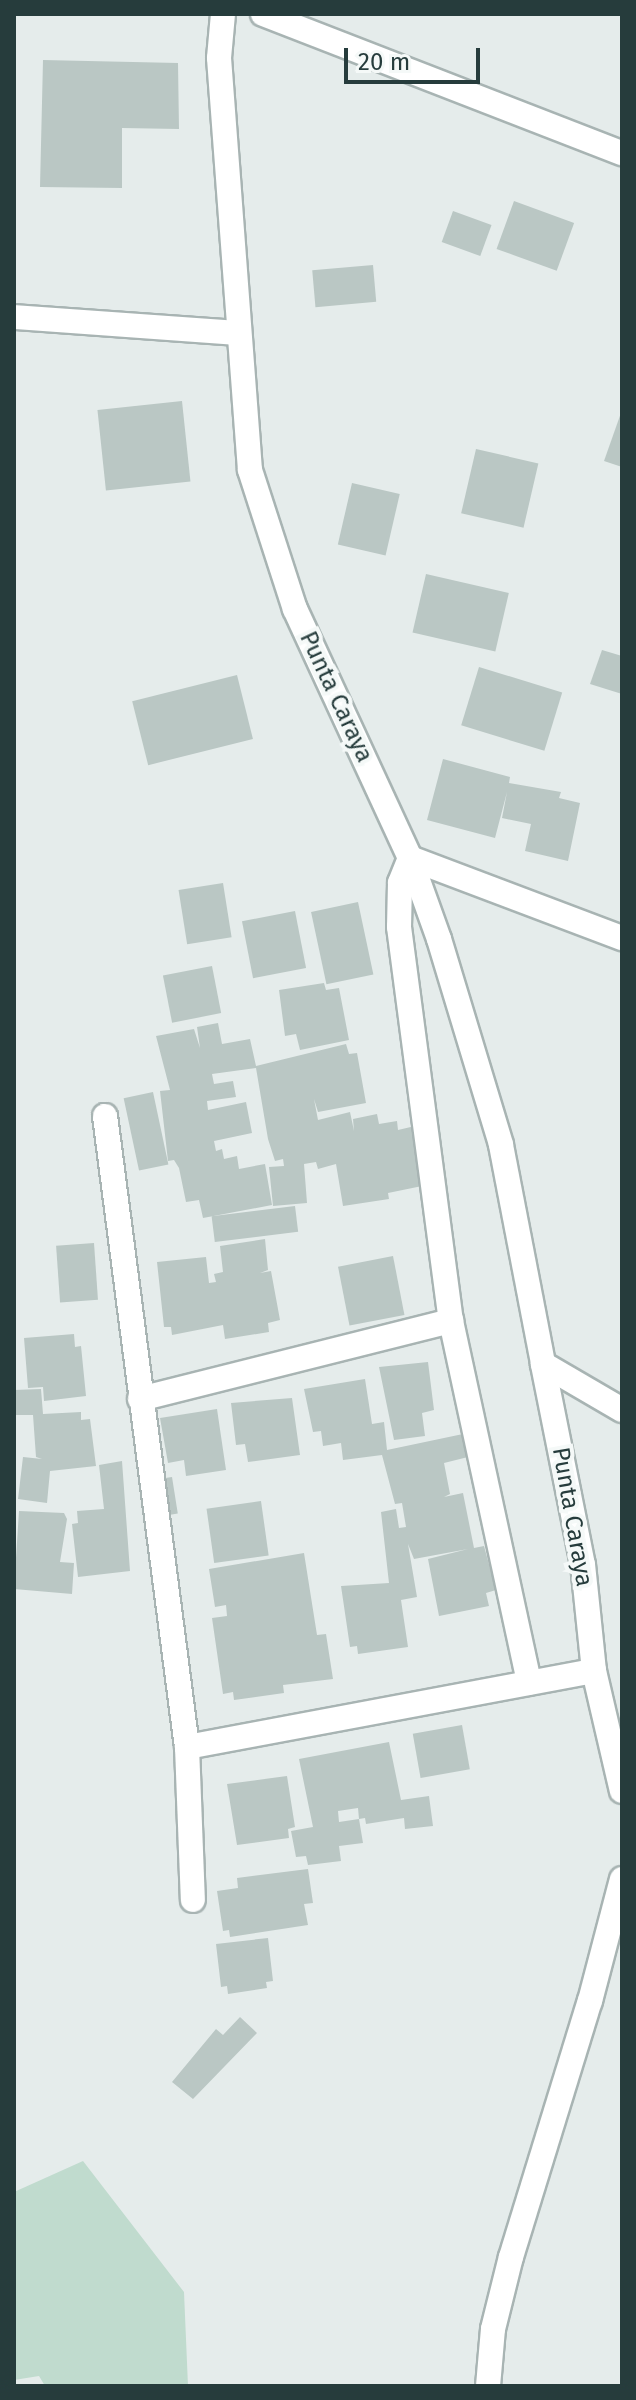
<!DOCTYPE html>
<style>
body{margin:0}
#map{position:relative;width:636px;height:2400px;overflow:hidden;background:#e5eceb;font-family:"Fira Sans",sans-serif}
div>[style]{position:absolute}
.green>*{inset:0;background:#c0dbce}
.building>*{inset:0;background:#bac7c4;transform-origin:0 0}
.roads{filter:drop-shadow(2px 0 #a8b4b3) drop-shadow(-2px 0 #a8b4b3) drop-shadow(0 2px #a8b4b3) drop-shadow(0 -2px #a8b4b3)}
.lane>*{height:24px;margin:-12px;padding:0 12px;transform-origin:12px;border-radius:12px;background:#fff}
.street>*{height:24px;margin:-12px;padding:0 12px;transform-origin:12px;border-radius:12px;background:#fff}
span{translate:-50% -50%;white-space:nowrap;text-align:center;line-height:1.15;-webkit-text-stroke:8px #f5f9f8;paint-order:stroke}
.street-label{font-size:24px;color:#263c3c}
.frame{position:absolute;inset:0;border:16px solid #263c3c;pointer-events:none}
.scale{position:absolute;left:344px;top:48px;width:136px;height:36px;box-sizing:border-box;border:4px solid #263c3c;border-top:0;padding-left:10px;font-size:24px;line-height:28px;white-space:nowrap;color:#263c3c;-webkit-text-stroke:6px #f5f9f8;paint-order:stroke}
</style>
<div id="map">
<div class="green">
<i style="clip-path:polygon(83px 2161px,184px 2292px,188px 2386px,45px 2386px,39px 2376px,14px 2380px,14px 2192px)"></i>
</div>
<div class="building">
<i style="clip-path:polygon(43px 60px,178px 63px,179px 129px,122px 128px,122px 188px,40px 187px)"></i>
<i style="left:514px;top:201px;width:64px;height:51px;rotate:20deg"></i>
<i style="left:453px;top:211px;width:41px;height:33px;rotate:20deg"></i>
<i style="left:373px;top:265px;width:37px;height:61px;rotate:85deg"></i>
<i style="left:182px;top:401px;width:81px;height:85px;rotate:84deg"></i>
<i style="clip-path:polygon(622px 410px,622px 467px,604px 461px)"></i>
<i style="left:476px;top:449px;width:64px;height:66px;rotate:13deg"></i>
<i style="left:352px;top:483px;width:49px;height:63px;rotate:13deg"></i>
<i style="left:426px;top:574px;width:85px;height:60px;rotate:13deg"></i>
<i style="clip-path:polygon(602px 650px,622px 656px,622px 694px,590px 684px)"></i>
<i style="left:479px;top:667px;width:87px;height:61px;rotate:17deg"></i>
<i style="left:237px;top:675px;width:66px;height:108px;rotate:76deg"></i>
<i style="clip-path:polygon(443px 759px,510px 777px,509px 783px,561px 792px,559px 798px,580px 803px,568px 861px,525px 851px,531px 824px,502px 818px,507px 792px,495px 838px,427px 820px)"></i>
<i style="left:223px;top:883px;width:55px;height:45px;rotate:81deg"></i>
<i style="left:358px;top:902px;width:74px;height:48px;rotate:78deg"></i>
<i style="left:295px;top:911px;width:58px;height:54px;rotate:79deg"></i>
<i style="left:212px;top:966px;width:48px;height:50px;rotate:79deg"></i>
<i style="clip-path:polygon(324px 983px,326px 990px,339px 988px,349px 1040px,300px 1050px,296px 1034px,285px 1036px,279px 990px)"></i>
<i style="clip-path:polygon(218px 1023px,222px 1044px,250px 1039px,256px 1066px,346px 1044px,349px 1054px,357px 1053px,366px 1103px,318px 1112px,314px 1099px,318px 1120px,350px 1112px,354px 1131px,353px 1119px,377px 1114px,379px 1124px,397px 1121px,398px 1130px,415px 1126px,427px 1185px,388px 1193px,389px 1199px,343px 1206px,336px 1164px,318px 1169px,316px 1162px,304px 1164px,307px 1203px,273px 1206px,269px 1167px,284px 1166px,283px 1159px,275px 1161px,268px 1139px,256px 1068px,212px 1074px,214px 1084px,233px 1081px,236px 1097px,207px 1101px,208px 1110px,246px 1102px,252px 1133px,214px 1141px,216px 1151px,222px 1149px,224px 1159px,237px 1156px,239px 1169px,265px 1164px,272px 1205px,203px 1218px,199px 1200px,186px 1202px,179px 1168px,174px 1160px,168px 1161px,160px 1091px,170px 1090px,156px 1036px,194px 1029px,200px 1048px,197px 1027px)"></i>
<i style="left:153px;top:1092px;width:74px;height:30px;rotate:78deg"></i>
<i style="left:295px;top:1206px;width:26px;height:84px;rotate:83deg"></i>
<i style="clip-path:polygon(265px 1239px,268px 1270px,260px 1273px,271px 1271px,280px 1320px,268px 1323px,269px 1332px,225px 1339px,223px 1325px,172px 1335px,171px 1327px,164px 1327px,157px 1262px,206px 1257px,209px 1283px,216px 1282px,214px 1274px,223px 1272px,220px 1246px)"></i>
<i style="left:94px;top:1243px;width:57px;height:38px;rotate:86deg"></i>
<i style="left:393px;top:1256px;width:60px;height:56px;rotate:79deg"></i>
<i style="clip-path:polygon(74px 1334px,75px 1347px,81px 1346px,86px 1396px,44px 1401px,43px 1387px,28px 1388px,24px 1338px)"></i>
<i style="clip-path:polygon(428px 1362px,434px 1410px,422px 1413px,425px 1436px,394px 1440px,379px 1367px)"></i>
<i style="clip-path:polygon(365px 1379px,372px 1424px,384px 1422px,387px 1450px,463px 1434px,468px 1457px,444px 1463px,450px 1494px,444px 1497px,463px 1493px,474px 1548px,484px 1546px,496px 1590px,486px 1593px,489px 1606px,439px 1616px,428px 1559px,468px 1549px,414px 1559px,408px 1544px,417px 1597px,401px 1600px,408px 1647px,358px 1654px,357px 1646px,350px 1647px,341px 1586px,389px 1583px,381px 1512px,396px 1509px,399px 1528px,406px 1527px,402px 1503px,395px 1504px,382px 1455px,343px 1460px,341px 1443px,323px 1446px,321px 1431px,313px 1432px,304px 1389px)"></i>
<i style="clip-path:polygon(41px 1389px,43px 1414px,81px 1412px,81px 1420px,90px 1419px,96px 1466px,50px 1471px,47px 1503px,18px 1499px,23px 1457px,42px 1459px,36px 1457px,33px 1415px,14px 1415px,14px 1390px)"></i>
<i style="clip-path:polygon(292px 1398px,300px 1455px,248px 1462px,245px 1444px,236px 1445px,231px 1403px)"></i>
<i style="clip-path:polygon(217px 1409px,226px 1470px,186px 1476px,184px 1460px,168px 1463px,160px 1418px)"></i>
<i style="clip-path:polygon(122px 1461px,130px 1571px,78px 1577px,72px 1524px,78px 1523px,77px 1511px,104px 1509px,99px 1465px)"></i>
<i style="left:172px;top:1477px;width:37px;height:15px;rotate:81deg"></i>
<i style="left:261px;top:1501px;width:55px;height:55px;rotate:82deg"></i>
<i style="clip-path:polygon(19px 1511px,64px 1513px,67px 1519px,60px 1562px,74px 1563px,72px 1594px,14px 1589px)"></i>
<i style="clip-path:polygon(304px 1553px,317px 1635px,326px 1634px,333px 1679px,283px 1685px,284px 1693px,234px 1700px,233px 1692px,223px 1694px,212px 1618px,227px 1616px,226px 1605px,215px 1607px,209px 1569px)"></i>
<i style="left:462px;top:1725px;width:45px;height:50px;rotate:80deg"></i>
<i style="clip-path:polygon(evenodd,389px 1742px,401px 1800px,429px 1796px,433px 1826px,405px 1829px,404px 1818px,366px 1824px,365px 1818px,359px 1819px,363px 1843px,339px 1846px,341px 1861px,308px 1865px,306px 1856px,296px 1857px,291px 1831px,313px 1827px,299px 1759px,389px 1742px,358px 1808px,359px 1819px,339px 1822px,338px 1811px,358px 1808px)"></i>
<i style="clip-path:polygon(287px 1776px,295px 1827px,288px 1829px,289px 1838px,237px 1845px,227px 1784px)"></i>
<i style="clip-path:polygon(308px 1869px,313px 1903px,304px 1904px,308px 1925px,230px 1937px,229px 1930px,223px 1931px,217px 1891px,238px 1888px,237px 1878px)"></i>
<i style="clip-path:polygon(268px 1938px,273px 1981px,266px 1982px,267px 1988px,228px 1994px,227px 1986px,221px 1987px,216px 1944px)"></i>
<i style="clip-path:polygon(240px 2017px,257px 2033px,193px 2099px,172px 2082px,216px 2029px,223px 2035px)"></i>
</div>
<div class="roads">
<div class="lane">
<i style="left:410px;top:858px;width:227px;rotate:20.7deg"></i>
<i style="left:594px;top:1671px;width:123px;rotate:76.9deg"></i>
<i style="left:488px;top:2386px;width:57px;rotate:-85deg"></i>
<i style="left:493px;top:2329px;width:74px;rotate:-76deg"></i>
<i style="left:511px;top:2257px;width:268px;rotate:-72.9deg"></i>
<i style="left:590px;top:2001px;width:126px;rotate:-75.3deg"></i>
</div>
<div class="street">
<i style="left:223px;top:14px;width:44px;rotate:95.2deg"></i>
<i style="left:219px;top:58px;width:413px;rotate:85.7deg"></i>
<i style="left:250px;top:470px;width:146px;rotate:72.1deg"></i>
<i style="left:295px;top:609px;width:274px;rotate:65.2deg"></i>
<i style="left:410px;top:858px;width:86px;rotate:70.3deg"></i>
<i style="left:439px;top:939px;width:215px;rotate:73.2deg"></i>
<i style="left:501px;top:1145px;width:223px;rotate:79.1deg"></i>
<i style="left:543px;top:1364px;width:91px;rotate:30.2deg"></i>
<i style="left:263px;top:14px;width:385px;rotate:21.2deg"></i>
<i style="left:14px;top:317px;width:223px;rotate:4.1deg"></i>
<i style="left:410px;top:858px;width:27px;rotate:112deg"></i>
<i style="left:400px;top:883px;width:44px;rotate:91.3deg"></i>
<i style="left:399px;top:927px;width:397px;rotate:82.5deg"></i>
<i style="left:105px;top:1116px;width:636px;rotate:82.6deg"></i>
<i style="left:187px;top:1747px;width:153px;rotate:87.8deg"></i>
<i style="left:140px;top:1399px;width:321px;rotate:-14.1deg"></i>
<i style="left:451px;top:1321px;width:370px;rotate:77.8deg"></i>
<i style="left:187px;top:1747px;width:414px;rotate:-10.6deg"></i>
<i style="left:594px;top:1671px;width:107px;rotate:-95.9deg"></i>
<i style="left:583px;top:1565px;width:205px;rotate:-101.3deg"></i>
</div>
</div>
<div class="street-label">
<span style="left:336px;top:697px;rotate:65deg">Punta Caraya</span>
<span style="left:572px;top:1517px;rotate:80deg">Punta Caraya</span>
</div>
<div class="frame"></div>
<div class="scale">20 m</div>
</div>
